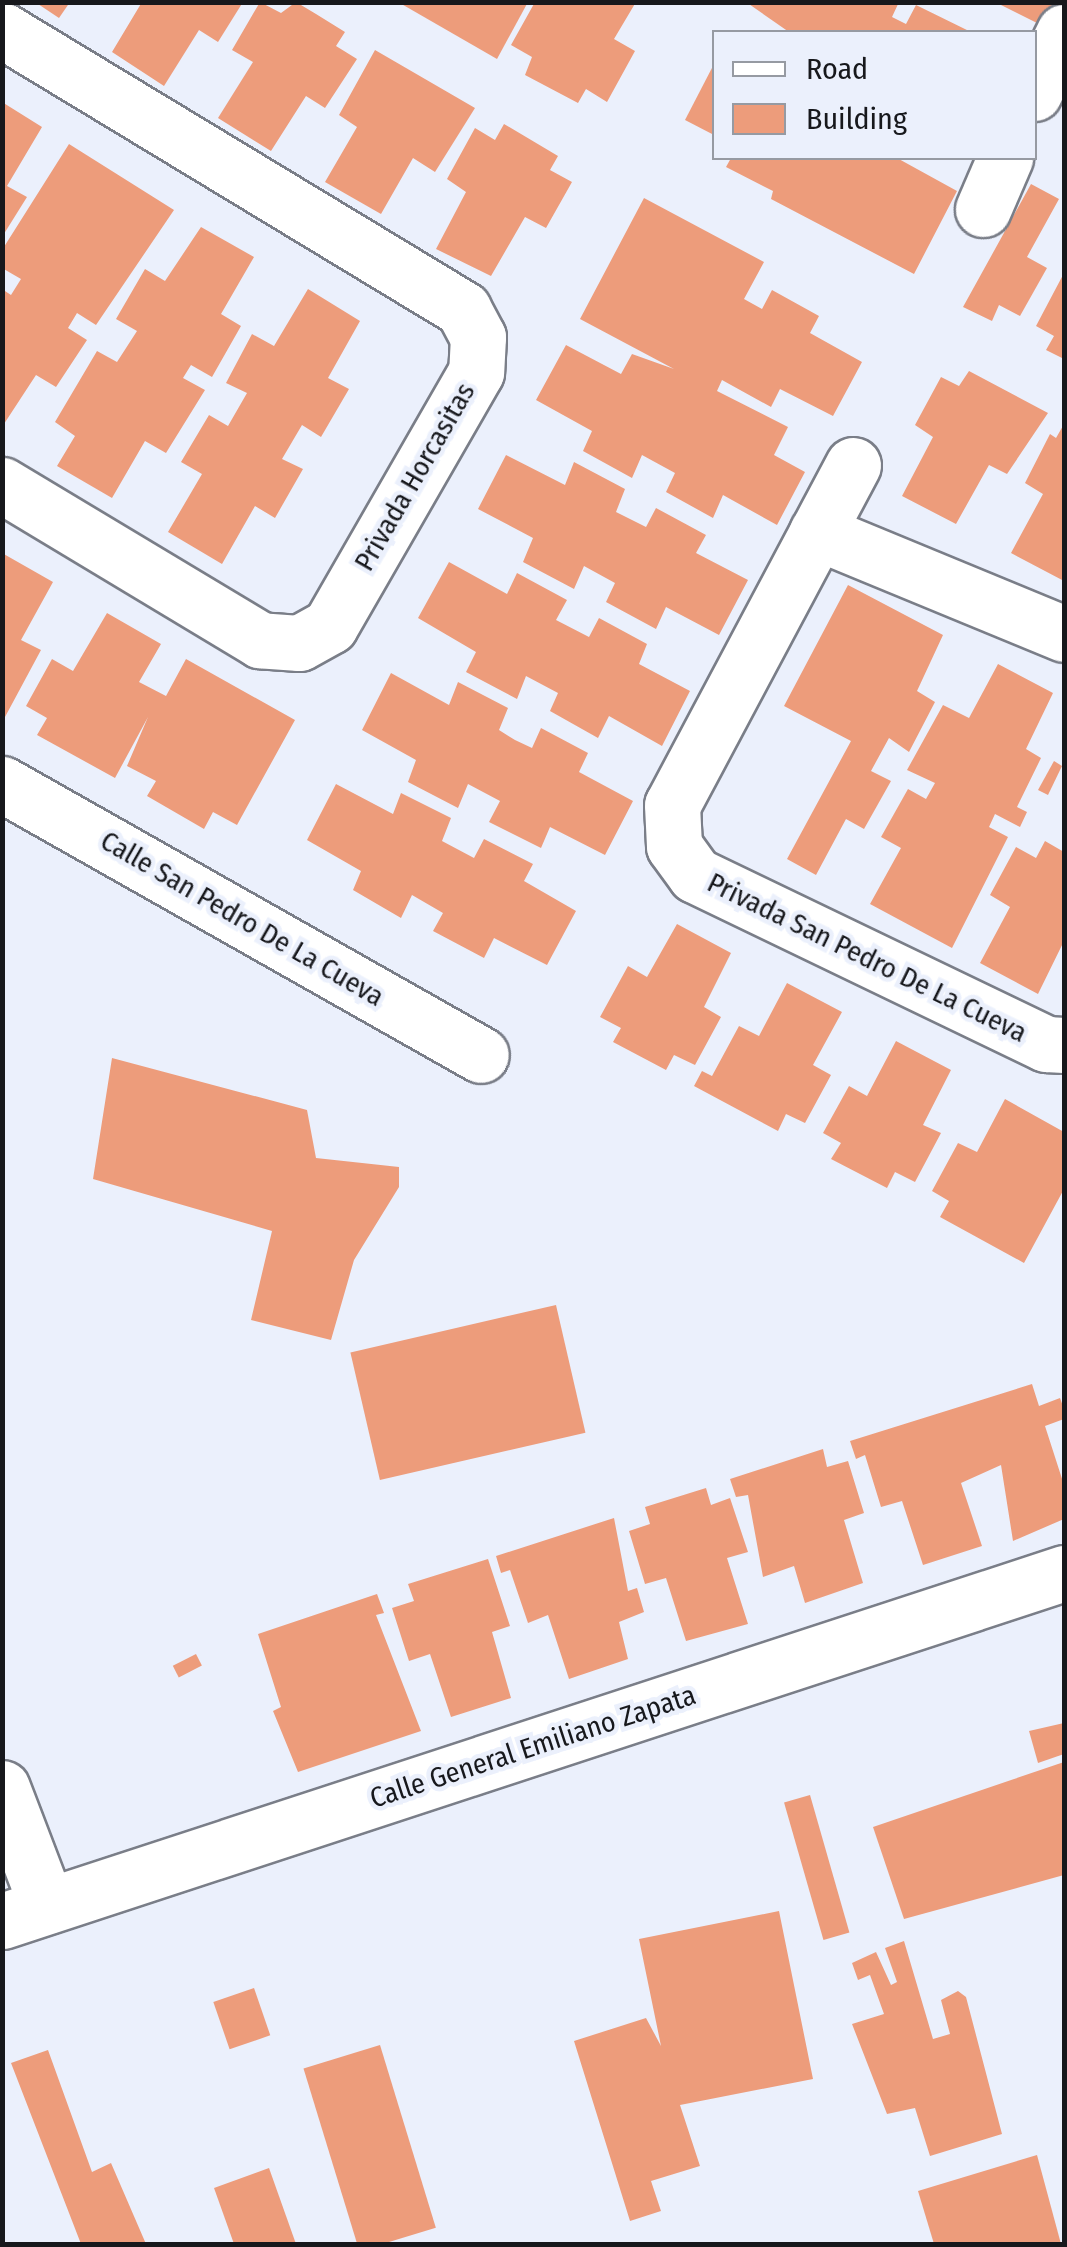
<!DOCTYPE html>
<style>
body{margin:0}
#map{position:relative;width:1067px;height:2247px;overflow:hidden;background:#ebf0fc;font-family:"Fira Sans Condensed",sans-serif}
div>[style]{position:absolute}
.building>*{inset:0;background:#ed9c7b;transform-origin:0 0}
.roads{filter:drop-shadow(2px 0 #7a7e88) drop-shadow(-2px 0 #7a7e88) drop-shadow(0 2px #7a7e88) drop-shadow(0 -2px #7a7e88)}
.street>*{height:55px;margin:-27.5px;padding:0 27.5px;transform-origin:27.5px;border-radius:27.5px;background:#fff}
.secondary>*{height:55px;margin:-27.5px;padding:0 27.5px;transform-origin:27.5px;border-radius:27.5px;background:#fff}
span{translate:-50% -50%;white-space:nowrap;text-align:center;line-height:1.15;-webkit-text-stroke:9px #ebf0fc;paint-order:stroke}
.street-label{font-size:28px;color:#17181c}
.frame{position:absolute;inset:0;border:5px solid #17181c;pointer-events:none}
.legend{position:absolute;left:712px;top:30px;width:325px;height:130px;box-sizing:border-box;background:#ebf0fc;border:2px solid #969aa2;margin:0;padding:12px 18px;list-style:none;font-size:30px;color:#17181c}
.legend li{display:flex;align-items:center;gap:20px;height:50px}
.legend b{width:50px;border:2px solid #969aa2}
</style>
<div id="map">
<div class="building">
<i style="clip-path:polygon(35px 2px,70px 2px,59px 18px)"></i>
<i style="clip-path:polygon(142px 2px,243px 2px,218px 42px,199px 30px,164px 86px,112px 52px)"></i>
<i style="clip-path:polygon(260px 2px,281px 13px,296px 2px,316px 14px,345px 32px,336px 46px,357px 59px,325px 108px,306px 96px,271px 151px,218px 118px,253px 62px,232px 50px)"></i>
<i style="clip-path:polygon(398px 2px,528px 2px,497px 59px)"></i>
<i style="clip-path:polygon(535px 2px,636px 2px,614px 39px,635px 51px,607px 102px,586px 89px,578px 103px,525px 75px,532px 57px,511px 45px)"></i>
<i style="clip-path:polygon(746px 2px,899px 2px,892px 17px,906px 24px,916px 5px,971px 32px,789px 32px)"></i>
<i style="clip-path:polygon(995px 2px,1056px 2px,1043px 26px)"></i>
<i style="clip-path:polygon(375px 50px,475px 108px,435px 172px,413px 158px,381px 214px,325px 182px,357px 127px,339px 115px)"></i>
<i style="clip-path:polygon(714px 64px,714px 135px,685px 120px)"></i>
<i style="clip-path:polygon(2px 102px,42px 127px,7px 186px,27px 197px,2px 237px)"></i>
<i style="clip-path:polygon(504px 124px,558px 156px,550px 170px,572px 182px,546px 228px,525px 217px,491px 276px,436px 249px,466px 192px,447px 179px,475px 128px,495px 140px)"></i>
<i style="clip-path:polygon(69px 144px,174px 210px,96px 325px,77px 313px,68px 328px,87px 340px,56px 387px,36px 375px,2px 427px,2px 289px,11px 295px,21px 279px,2px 268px,2px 250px)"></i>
<i style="clip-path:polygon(731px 158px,897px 158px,957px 191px,914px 274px,771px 199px,773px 191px,726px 167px)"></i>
<i style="clip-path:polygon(1031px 184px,1059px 199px,1027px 257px,1047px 268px,1020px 316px,999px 305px,992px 321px,963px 307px)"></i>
<i style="clip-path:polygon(644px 198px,764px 262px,744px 299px,762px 309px,772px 290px,819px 316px,810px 333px,862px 362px,833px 416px,780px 389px,771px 407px,722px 380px,717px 391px,788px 427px,774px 455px,805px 472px,777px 525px,723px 495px,713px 518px,666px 492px,675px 473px,642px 455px,632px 478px,583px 451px,592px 431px,536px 400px,566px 345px,621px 374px,632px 354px,674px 369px,580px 319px)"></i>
<i style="clip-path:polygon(201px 227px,254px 257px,221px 314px,241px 326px,212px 377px,191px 365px,183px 378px,205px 390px,166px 453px,145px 441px,112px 498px,57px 466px,75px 436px,55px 422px,97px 351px,117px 362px,137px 331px,116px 319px,145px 269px,165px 281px)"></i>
<i style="clip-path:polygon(1064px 273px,1064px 359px,1046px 350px,1054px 336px,1036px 326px)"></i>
<i style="clip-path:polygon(308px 289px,360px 321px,328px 378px,349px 389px,321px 437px,302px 425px,282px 459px,303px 469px,275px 518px,255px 506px,222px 564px,168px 532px,202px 474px,181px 462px,209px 415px,228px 426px,247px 393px,226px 383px,252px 334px,274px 346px)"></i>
<i style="clip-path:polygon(969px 371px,1048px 413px,1007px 474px,989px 465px,956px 524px,902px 496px,933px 437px,915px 425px,941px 377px,959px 386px)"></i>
<i style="clip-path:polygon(1064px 424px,1064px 581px,1011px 553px,1043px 494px,1025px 483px,1050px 434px,1056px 438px)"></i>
<i style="clip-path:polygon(506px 455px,565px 485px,574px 462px,625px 489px,616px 512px,646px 527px,656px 508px,706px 535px,696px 553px,748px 580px,719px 635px,666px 607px,656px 629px,606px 602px,615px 583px,584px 566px,574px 589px,523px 562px,533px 538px,478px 509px)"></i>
<i style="clip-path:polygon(2px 553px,53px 582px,21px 640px,41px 650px,5px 717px)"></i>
<i style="clip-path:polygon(449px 562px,507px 594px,517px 573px,567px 600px,556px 620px,589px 637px,599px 618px,647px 644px,639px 664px,690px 691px,662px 746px,609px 716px,598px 738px,550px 711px,558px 693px,526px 676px,517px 699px,466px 672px,476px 652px,418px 618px)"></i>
<i style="clip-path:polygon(848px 585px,943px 635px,917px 691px,935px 702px,909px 752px,889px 738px,871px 771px,891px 781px,864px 829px,846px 819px,816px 875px,787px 859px,851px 741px,784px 706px)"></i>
<i style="clip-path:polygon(107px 613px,161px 644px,139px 682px,166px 696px,186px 659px,295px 720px,237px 825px,213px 812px,204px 829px,147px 796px,156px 781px,127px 766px,148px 717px,115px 778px,37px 735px,47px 718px,26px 706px,52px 659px,73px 671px)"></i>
<i style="clip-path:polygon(998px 664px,1053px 693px,1026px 749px,1041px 758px,1017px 807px,1027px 812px,1020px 827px,995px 814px,989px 827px,1008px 837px,952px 948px,870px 904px,901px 848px,881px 837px,908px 789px,926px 799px,935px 783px,907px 770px,943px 705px,969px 718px)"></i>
<i style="clip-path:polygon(391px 673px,449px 705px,458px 682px,508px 708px,499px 730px,515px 740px,532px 748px,541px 728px,588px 753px,579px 772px,633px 801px,605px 855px,550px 827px,541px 848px,489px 822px,500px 801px,468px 784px,458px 808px,408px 782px,416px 760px,362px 730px)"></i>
<i style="clip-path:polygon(1054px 761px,1062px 766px,1048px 795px,1038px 790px)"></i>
<i style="clip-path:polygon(336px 784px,393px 814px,401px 793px,451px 818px,442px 841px,474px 858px,484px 839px,533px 864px,524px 881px,576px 911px,547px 965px,494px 938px,484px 958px,433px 931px,443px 913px,412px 895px,401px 918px,353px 890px,361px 871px,307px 840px)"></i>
<i style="clip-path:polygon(1045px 841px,1064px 852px,1064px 941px,1038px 994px,980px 963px,1010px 907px,990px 895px,1016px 847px,1036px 858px)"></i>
<i style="clip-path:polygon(677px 924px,731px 953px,704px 1007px,721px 1017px,695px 1065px,674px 1055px,666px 1070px,613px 1042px,621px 1028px,600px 1017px,628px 966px,647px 977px)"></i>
<i style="clip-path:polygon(787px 983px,842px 1012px,813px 1065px,831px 1075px,805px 1123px,786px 1114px,778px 1131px,694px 1086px,702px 1071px,712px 1076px,739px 1026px,759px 1036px)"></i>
<i style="clip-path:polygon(896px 1041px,951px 1070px,923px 1125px,941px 1133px,915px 1182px,895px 1172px,887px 1188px,831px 1159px,841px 1143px,823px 1133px,849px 1086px,867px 1096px)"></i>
<i style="clip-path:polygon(112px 1058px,307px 1110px,316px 1158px,399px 1167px,399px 1187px,354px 1260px,331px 1340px,251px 1320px,272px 1231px,93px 1179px)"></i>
<i style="clip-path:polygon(1005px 1099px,1064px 1132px,1064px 1189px,1024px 1263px,940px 1217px,949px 1201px,932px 1191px,958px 1143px,977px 1152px)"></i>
<i style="left:556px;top:1305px;width:131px;height:211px;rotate:77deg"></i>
<i style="clip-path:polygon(1032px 1384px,1039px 1406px,1060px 1398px,1064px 1409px,1064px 1419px,1045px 1426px,1064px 1485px,1064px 1519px,1013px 1541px,1001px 1465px,961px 1483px,982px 1546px,923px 1565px,902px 1501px,881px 1507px,865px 1455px,856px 1459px,850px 1441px)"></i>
<i style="clip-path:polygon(823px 1449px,827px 1467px,848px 1461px,864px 1513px,844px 1520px,863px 1583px,805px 1603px,794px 1566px,763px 1577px,748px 1495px,736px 1497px,730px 1479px)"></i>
<i style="clip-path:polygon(706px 1488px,711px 1505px,730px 1498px,748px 1552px,727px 1558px,748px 1624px,686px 1641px,666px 1578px,645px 1584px,629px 1531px,650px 1524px,645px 1507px)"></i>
<i style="clip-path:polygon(614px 1518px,628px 1591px,637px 1588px,644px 1612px,619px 1622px,628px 1659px,569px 1679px,548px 1615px,528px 1623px,510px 1570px,501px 1573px,496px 1556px)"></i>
<i style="clip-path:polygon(488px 1559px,510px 1626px,492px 1632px,511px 1698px,451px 1717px,430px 1654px,409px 1661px,392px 1608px,414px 1601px,408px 1584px)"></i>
<i style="clip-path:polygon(377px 1594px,384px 1613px,376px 1615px,421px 1731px,298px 1772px,273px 1711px,281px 1707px,258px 1634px)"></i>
<i style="left:196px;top:1654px;width:13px;height:26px;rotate:63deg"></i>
<i style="clip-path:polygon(1064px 1723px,1064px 1754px,1038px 1763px,1029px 1731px)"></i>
<i style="clip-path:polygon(1064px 1762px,1064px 1875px,904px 1919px,873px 1827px)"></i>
<i style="left:810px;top:1795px;width:143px;height:27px;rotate:74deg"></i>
<i style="clip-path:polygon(779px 1911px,813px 2079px,680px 2105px,700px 2166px,651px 2181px,661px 2211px,630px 2221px,574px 2041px,646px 2018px,661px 2046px,639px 1939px)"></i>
<i style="clip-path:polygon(904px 1941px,933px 2039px,950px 2034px,941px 2000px,958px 1991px,966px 1997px,1002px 2134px,930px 2156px,915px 2108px,887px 2114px,852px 2024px,884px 2014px,870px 1975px,858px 1980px,852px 1963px,876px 1952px,891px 1985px,897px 1982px,885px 1948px)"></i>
<i style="left:254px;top:1988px;width:50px;height:43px;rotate:71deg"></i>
<i style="left:380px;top:2045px;width:191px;height:80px;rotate:73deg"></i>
<i style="clip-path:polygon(48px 2050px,92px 2172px,111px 2163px,146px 2244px,81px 2244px,11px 2063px)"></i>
<i style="clip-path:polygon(1037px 2155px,1061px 2244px,934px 2244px,918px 2191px)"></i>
<i style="clip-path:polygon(269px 2168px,296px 2244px,234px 2244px,214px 2188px)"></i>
</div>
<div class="roads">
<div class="street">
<i style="left:2px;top:30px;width:539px;rotate:31.18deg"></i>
<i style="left:463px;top:309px;width:32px;rotate:62deg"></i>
<i style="left:478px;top:337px;width:35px;rotate:93deg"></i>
<i style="left:476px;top:372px;width:293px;rotate:119.9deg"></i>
<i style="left:330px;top:626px;width:35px;rotate:151deg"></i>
<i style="left:299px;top:643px;width:39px;rotate:-176deg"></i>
<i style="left:260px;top:640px;width:301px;rotate:-149deg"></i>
<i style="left:1034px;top:93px;width:68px;rotate:-63.8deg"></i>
<i style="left:983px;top:209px;width:56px;rotate:-66.7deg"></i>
<i style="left:853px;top:465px;width:385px;rotate:118deg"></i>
<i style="left:672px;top:805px;width:41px;rotate:87.2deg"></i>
<i style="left:674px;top:846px;width:36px;rotate:54deg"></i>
<i style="left:695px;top:875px;width:390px;rotate:25.7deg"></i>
<i style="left:1046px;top:1044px;width:18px;rotate:3deg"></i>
<i style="left:817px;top:532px;width:267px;rotate:22.4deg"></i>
<i style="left:2px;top:784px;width:550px;rotate:29.5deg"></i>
</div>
<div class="secondary">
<i style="left:2px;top:1788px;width:126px;rotate:69.1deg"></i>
<i style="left:2px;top:1921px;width:1118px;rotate:-18.14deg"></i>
</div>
</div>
<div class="street-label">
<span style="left:415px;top:477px;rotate:-60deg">Privada Horcasitas</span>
<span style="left:242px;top:919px;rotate:30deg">Calle San Pedro De La Cueva</span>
<span style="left:867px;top:958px;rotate:26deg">Privada San Pedro De La Cueva</span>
<span style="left:533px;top:1747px;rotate:-18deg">Calle General Emiliano Zapata</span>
</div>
<div class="frame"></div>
<ul class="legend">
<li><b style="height:12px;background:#fff"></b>Road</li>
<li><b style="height:28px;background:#ed9c7b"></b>Building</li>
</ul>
</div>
